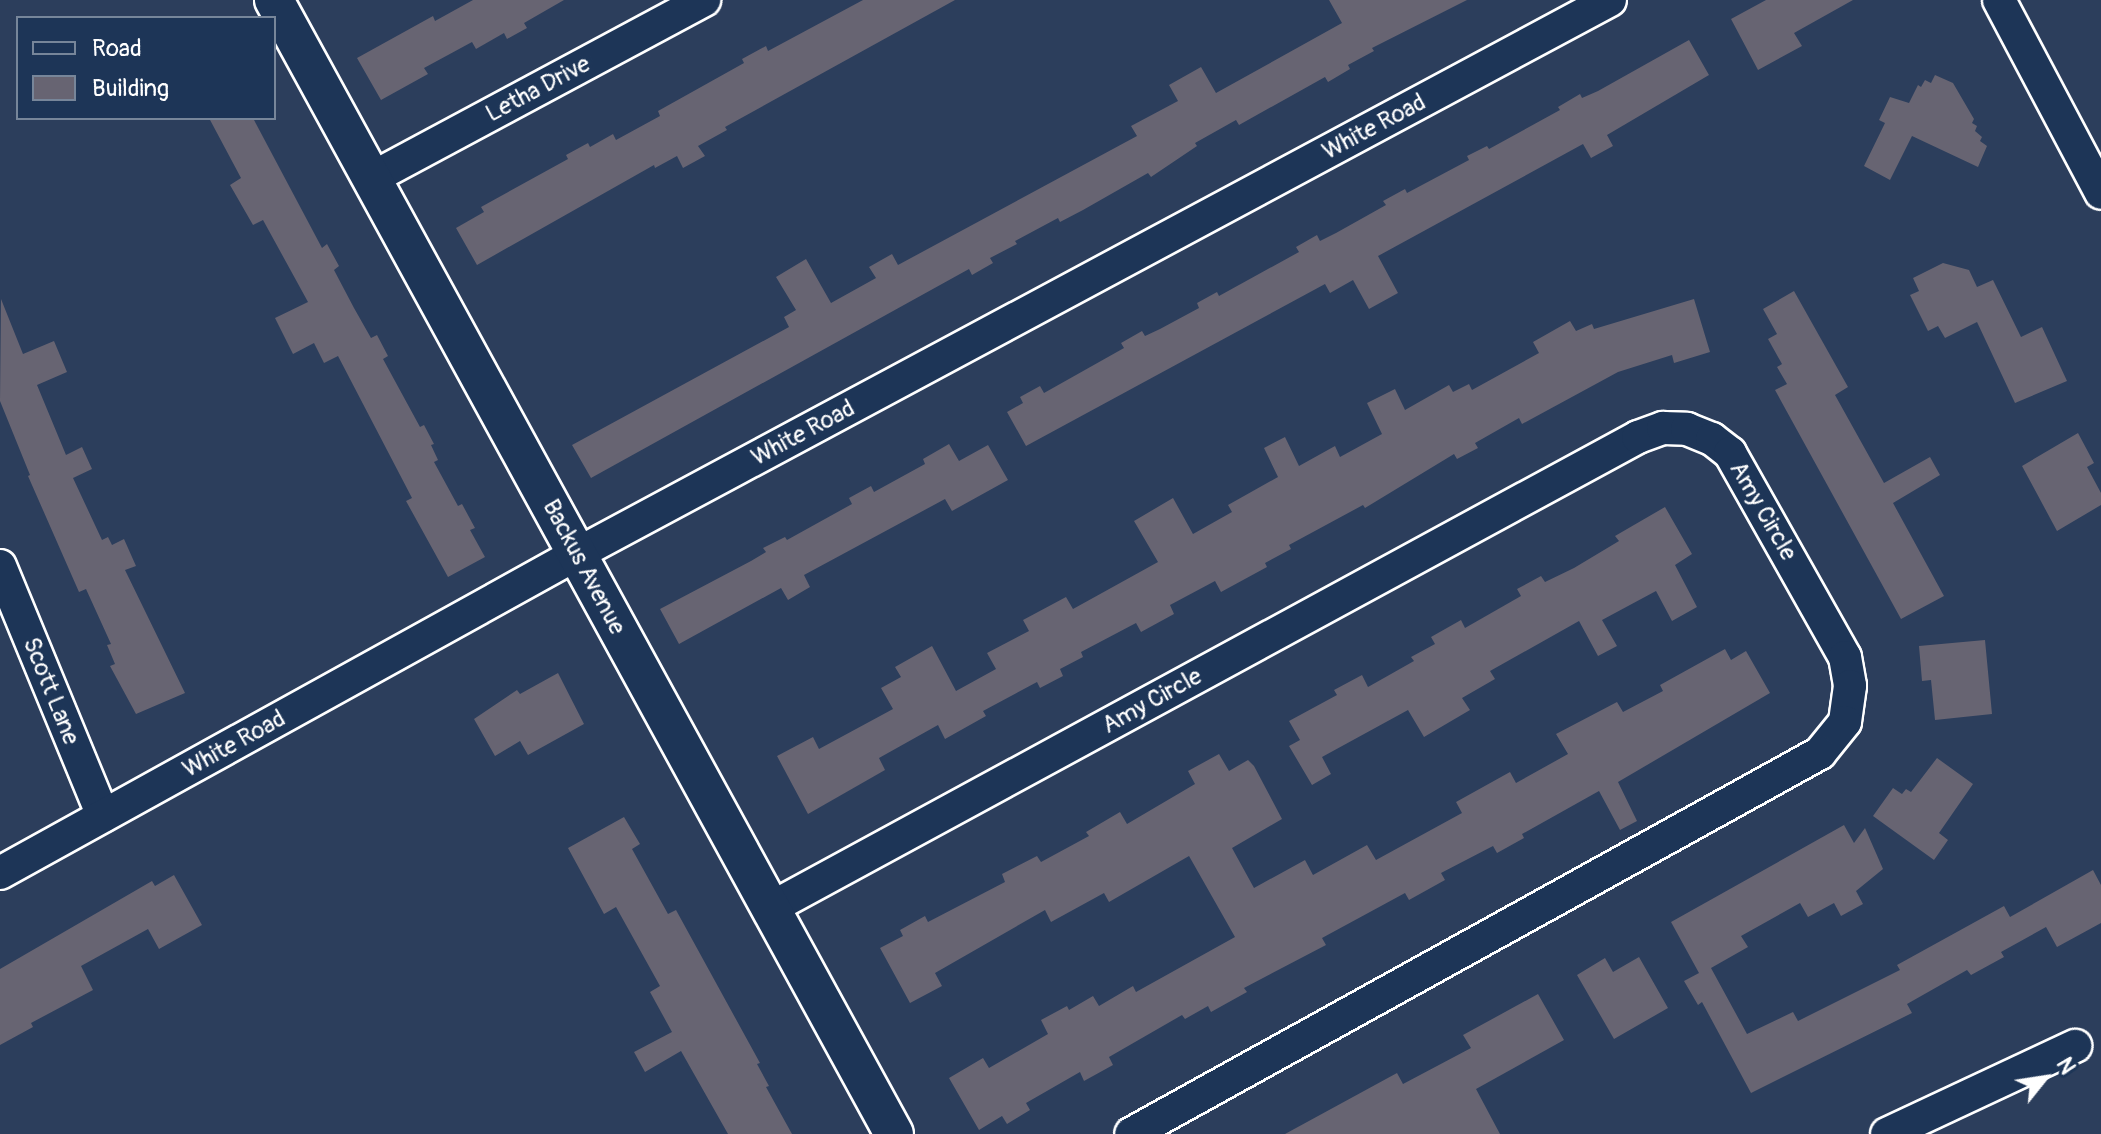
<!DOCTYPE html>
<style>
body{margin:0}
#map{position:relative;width:2101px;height:1134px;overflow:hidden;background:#2c3e5c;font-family:Pangolin,sans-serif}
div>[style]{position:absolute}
.building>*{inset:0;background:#676472}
.roads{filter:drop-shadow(2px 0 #fff) drop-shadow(-2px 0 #fff) drop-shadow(0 2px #fff) drop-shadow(0 -2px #fff)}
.minor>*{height:32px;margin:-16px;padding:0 16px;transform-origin:16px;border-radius:16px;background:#1d3557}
.tertiary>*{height:38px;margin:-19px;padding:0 19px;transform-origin:19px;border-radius:19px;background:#1d3557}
span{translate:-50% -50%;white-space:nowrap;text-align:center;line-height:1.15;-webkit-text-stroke:7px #1d3557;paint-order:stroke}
.street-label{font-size:24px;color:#fff}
.legend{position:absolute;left:16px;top:16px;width:260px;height:104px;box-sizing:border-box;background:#1d3557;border:2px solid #77869a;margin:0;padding:10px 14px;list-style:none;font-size:24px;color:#fff}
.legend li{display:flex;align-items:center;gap:16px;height:40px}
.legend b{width:40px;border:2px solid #77869a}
.north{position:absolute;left:2005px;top:1038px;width:80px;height:80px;-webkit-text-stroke:6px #1d3557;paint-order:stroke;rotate:60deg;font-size:22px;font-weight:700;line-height:32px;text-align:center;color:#fff}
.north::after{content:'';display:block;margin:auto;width:28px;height:36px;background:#fff;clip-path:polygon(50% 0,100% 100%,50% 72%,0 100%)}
</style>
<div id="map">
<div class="building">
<i style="clip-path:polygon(473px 0,564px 0,524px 23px,527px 28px,507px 39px,504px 33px,476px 49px,472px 42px,424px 68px,428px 74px,381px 100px,357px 58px,433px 16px,435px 21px)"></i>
<i style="clip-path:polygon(863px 0,955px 0,725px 127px,727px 130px,698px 146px,705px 156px,683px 168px,677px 156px,655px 168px,654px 165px,477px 265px,456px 228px,484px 212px,481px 207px,568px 159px,566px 155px,588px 143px,590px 147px,613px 134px,616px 140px,660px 116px,658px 111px,744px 63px,742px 59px,766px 46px,768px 51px)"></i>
<i style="clip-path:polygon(1329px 0,1467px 0,1372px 48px,1374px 51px,1348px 65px,1350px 69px,1328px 82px,1325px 77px,1239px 125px,1236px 120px,1195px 143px,1197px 146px,1151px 177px,1148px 173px,1083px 210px,1060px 222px,1058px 218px,1015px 241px,1017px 244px,990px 258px,993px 263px,972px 275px,969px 269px,591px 478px,572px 445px,789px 327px,784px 317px,796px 310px,776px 277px,806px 259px,831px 303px,876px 278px,869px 267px,892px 254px,898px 265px,1137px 136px,1131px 126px,1178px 101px,1169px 85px,1201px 67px,1216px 93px,1342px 23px)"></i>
<i style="clip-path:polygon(1766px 0,1853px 0,1794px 33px,1802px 46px,1758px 70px,1731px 19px)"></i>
<i style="clip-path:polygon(1689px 40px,1709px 75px,1607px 135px,1613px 146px,1591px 158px,1583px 144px,1378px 256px,1398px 293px,1369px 309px,1353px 280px,1330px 293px,1325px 284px,1026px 446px,1007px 412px,1023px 403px,1020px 397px,1040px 386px,1044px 393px,1124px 348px,1121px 343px,1142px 331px,1145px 336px,1160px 329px,1199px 308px,1197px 303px,1217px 292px,1219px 296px,1299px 252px,1296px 247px,1317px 235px,1320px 241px,1336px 233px,1386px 205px,1383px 201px,1405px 189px,1407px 193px,1469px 160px,1467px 156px,1487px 146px,1489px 149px,1560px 110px,1558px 107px,1580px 94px,1582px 98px,1598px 91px)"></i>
<i style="clip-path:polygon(1935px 75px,1953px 83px,1974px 119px,1972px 123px,1977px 126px,1975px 131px,1982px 137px,1980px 141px,1987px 146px,1978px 167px,1912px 136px,1890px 180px,1864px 166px,1885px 123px,1879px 120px,1890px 97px,1909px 103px,1918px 85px,1921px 87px,1925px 80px,1931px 83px)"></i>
<i style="clip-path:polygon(209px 118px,253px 118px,322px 248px,327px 244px,339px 266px,334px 270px,354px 308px,371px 338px,377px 335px,388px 356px,383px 359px,420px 427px,424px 425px,434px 444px,431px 445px,438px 460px,434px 462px,458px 506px,462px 504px,475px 528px,470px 530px,485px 557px,448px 577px,406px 501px,412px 498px,338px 356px,324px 363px,314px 343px,293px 354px,275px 318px,308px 302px,263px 220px,253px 225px,230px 185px,241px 178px)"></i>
<i style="clip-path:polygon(1943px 263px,1969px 270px,1977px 287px,1993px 280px,2021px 337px,2042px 327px,2067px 381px,2015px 403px,1977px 322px,1945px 338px,1938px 326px,1928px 331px,1910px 295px,1919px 291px,1913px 278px)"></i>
<i style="clip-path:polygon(1794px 291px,1848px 387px,1835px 395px,1884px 483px,1930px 457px,1940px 475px,1893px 503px,1944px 596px,1901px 619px,1775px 390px,1787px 384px,1777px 367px,1782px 364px,1768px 339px,1777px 334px,1763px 309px)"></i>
<i style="clip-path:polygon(1px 299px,23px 354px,54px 341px,67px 372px,37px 385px,66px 455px,82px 447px,92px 469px,73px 478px,102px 540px,108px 537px,112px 545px,124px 539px,136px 566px,125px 570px,185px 693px,136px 714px,110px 666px,115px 664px,107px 645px,111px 644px,86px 589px,79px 592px,28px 476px,30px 475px,0 401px)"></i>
<i style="clip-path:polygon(1694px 299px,1710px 352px,1674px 363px,1672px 355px,1618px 372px,1522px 424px,1519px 418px,1475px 443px,1478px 448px,1457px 459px,1454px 454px,1365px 508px,1363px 505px,1289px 545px,1291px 549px,1265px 563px,1267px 567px,1221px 592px,1215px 581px,1170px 605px,1174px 614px,1141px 632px,1136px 623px,1081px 652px,1083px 657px,1060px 669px,1063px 676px,1040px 688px,1037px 682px,983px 711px,986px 716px,945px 739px,938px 725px,879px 758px,885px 770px,808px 814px,777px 756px,813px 737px,819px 749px,893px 709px,881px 688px,901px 677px,895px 667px,932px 646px,956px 691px,996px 669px,987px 653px,1029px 631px,1023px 620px,1066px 597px,1073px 609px,1158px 562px,1134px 521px,1173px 498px,1193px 534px,1232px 512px,1228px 505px,1278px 477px,1264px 448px,1285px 437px,1299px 466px,1335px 446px,1340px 457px,1382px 434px,1367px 403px,1395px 389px,1405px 410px,1449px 385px,1453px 392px,1469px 384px,1472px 390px,1539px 353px,1533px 342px,1570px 321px,1576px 331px,1592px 324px,1594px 329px)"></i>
<i style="clip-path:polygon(2078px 433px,2094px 463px,2087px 467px,2101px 493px,2101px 505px,2057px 531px,2022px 466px)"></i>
<i style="clip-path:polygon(949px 444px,959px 461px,988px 445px,1008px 480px,952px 511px,945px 499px,804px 575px,810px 587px,788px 600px,781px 588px,679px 644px,660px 609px,751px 561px,766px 552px,763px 548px,785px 537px,787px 540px,852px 504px,849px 498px,871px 486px,874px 492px,925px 464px,923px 459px)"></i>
<i style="clip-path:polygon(1665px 507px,1692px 554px,1675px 565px,1697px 607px,1672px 621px,1656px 591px,1602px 620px,1617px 646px,1598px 656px,1579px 621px,1490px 671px,1495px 679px,1462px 698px,1470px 710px,1424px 737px,1408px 710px,1322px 757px,1331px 774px,1312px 785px,1289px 746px,1300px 740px,1289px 721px,1337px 695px,1334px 690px,1362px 675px,1368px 687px,1414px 661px,1411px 657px,1435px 644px,1431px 637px,1461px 620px,1465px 628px,1521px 596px,1517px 589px,1541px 576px,1545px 582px,1574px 568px,1619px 541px,1615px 536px)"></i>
<i style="clip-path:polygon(1985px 640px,1992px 714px,1935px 720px,1931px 680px,1922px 681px,1919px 646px)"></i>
<i style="clip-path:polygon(1725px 649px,1731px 660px,1746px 651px,1770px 693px,1618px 782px,1637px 821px,1620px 830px,1599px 791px,1522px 834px,1524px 838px,1497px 853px,1493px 846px,1441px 873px,1445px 880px,1409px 900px,1405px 893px,1322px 938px,1326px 945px,1244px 988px,1247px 992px,1211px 1012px,1208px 1006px,1185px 1019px,1182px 1015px,1109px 1057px,1113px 1065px,1084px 1081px,1080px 1072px,1026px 1103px,1030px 1110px,1007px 1124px,1002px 1116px,979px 1130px,949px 1078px,983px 1058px,989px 1068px,1048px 1034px,1041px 1020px,1067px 1006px,1069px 1010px,1093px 996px,1099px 1006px,1133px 986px,1136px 992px,1235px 937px,1189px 856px,1109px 902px,1104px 893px,1051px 922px,1045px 910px,935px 973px,942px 986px,910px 1003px,880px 948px,903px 936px,900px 930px,925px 916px,928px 922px,1005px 882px,1002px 874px,1037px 856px,1041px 862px,1089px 836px,1086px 832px,1120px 812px,1127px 824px,1195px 784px,1188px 771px,1219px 754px,1229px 771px,1248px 760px,1254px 766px,1282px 819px,1232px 848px,1254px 888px,1305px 860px,1313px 875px,1367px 845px,1376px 860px,1462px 813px,1456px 802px,1510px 772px,1516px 783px,1568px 754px,1556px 734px,1617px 702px,1623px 712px,1663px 691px,1660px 685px)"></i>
<i style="clip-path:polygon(558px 673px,584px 724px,528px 755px,520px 741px,495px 756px,474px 719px,517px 690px,520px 694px)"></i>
<i style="clip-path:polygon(1937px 758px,1973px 784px,1939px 833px,1948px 840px,1934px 860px,1873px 816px,1893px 788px,1902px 794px,1906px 789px,1911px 792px)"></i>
<i style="clip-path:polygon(624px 817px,640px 844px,632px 849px,668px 914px,676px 910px,760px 1063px,757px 1064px,769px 1086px,766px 1087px,792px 1134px,728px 1134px,681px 1051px,645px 1072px,634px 1052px,672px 1032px,650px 992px,660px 986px,616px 907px,604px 914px,568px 848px)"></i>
<i style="clip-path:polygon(1844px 825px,1854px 843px,1865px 828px,1883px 869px,1856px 891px,1863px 904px,1841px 916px,1834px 903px,1808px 917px,1800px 903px,1741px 936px,1748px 947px,1711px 968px,1747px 1034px,1793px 1012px,1798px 1021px,1900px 970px,1897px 965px,2004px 906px,2010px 917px,2093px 870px,2101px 885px,2101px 923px,2057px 947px,2046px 927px,2001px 952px,2004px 957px,1971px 975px,1967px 970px,1907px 1004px,1912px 1013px,1751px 1093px,1702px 1002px,1698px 1005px,1684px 981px,1699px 973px,1671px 922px)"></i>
<i style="clip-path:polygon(174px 875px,202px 925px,159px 949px,148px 929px,81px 966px,93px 990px,31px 1023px,33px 1027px,0 1045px,0 969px,152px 881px,155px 886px)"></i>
<i style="clip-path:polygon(1639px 957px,1668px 1008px,1614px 1039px,1577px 975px,1605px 958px,1613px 972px)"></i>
<i style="clip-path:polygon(1538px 994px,1564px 1040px,1476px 1089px,1500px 1134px,1285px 1134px,1397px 1073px,1403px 1084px,1471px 1048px,1463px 1035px)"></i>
</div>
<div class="roads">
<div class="minor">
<i style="left:1999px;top:0;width:218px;rotate:62.1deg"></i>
<i style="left:372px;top:178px;width:377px;rotate:-28.2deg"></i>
<i style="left:0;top:566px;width:270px;rotate:67.6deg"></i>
<i style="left:0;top:873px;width:659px;rotate:-28.94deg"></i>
<i style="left:577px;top:554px;width:1172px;rotate:-28.2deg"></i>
<i style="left:769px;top:909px;width:989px;rotate:-28.51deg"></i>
<i style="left:1638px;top:437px;width:27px;rotate:-20deg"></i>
<i style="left:1663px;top:428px;width:24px;rotate:2deg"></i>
<i style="left:1687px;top:429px;width:27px;rotate:22deg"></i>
<i style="left:1712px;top:439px;width:23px;rotate:38deg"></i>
<i style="left:1730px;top:453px;width:234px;rotate:60.6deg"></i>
<i style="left:1845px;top:657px;width:29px;rotate:80deg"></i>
<i style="left:1850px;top:686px;width:36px;rotate:98deg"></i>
<i style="left:1845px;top:722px;width:40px;rotate:129deg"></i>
<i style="left:1820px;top:753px;width:787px;rotate:151.06deg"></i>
<i style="left:1887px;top:1134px;width:208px;rotate:-25.1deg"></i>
</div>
<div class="tertiary">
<i style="left:274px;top:0;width:1292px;rotate:61.33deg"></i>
</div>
</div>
<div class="street-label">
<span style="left:538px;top:89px;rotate:-28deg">Letha Drive</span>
<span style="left:1374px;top:127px;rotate:-28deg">White Road</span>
<span style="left:803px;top:433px;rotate:-28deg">White Road</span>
<span style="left:1763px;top:511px;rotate:60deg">Amy Circle</span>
<span style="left:584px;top:567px;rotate:62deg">Backus Avenue</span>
<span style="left:51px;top:691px;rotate:68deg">Scott Lane</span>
<span style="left:1152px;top:701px;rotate:-29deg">Amy Circle</span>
<span style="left:234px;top:744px;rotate:-29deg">White Road</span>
</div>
<ul class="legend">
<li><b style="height:10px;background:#1d3557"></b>Road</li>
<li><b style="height:22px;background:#676472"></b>Building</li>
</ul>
<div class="north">N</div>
</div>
